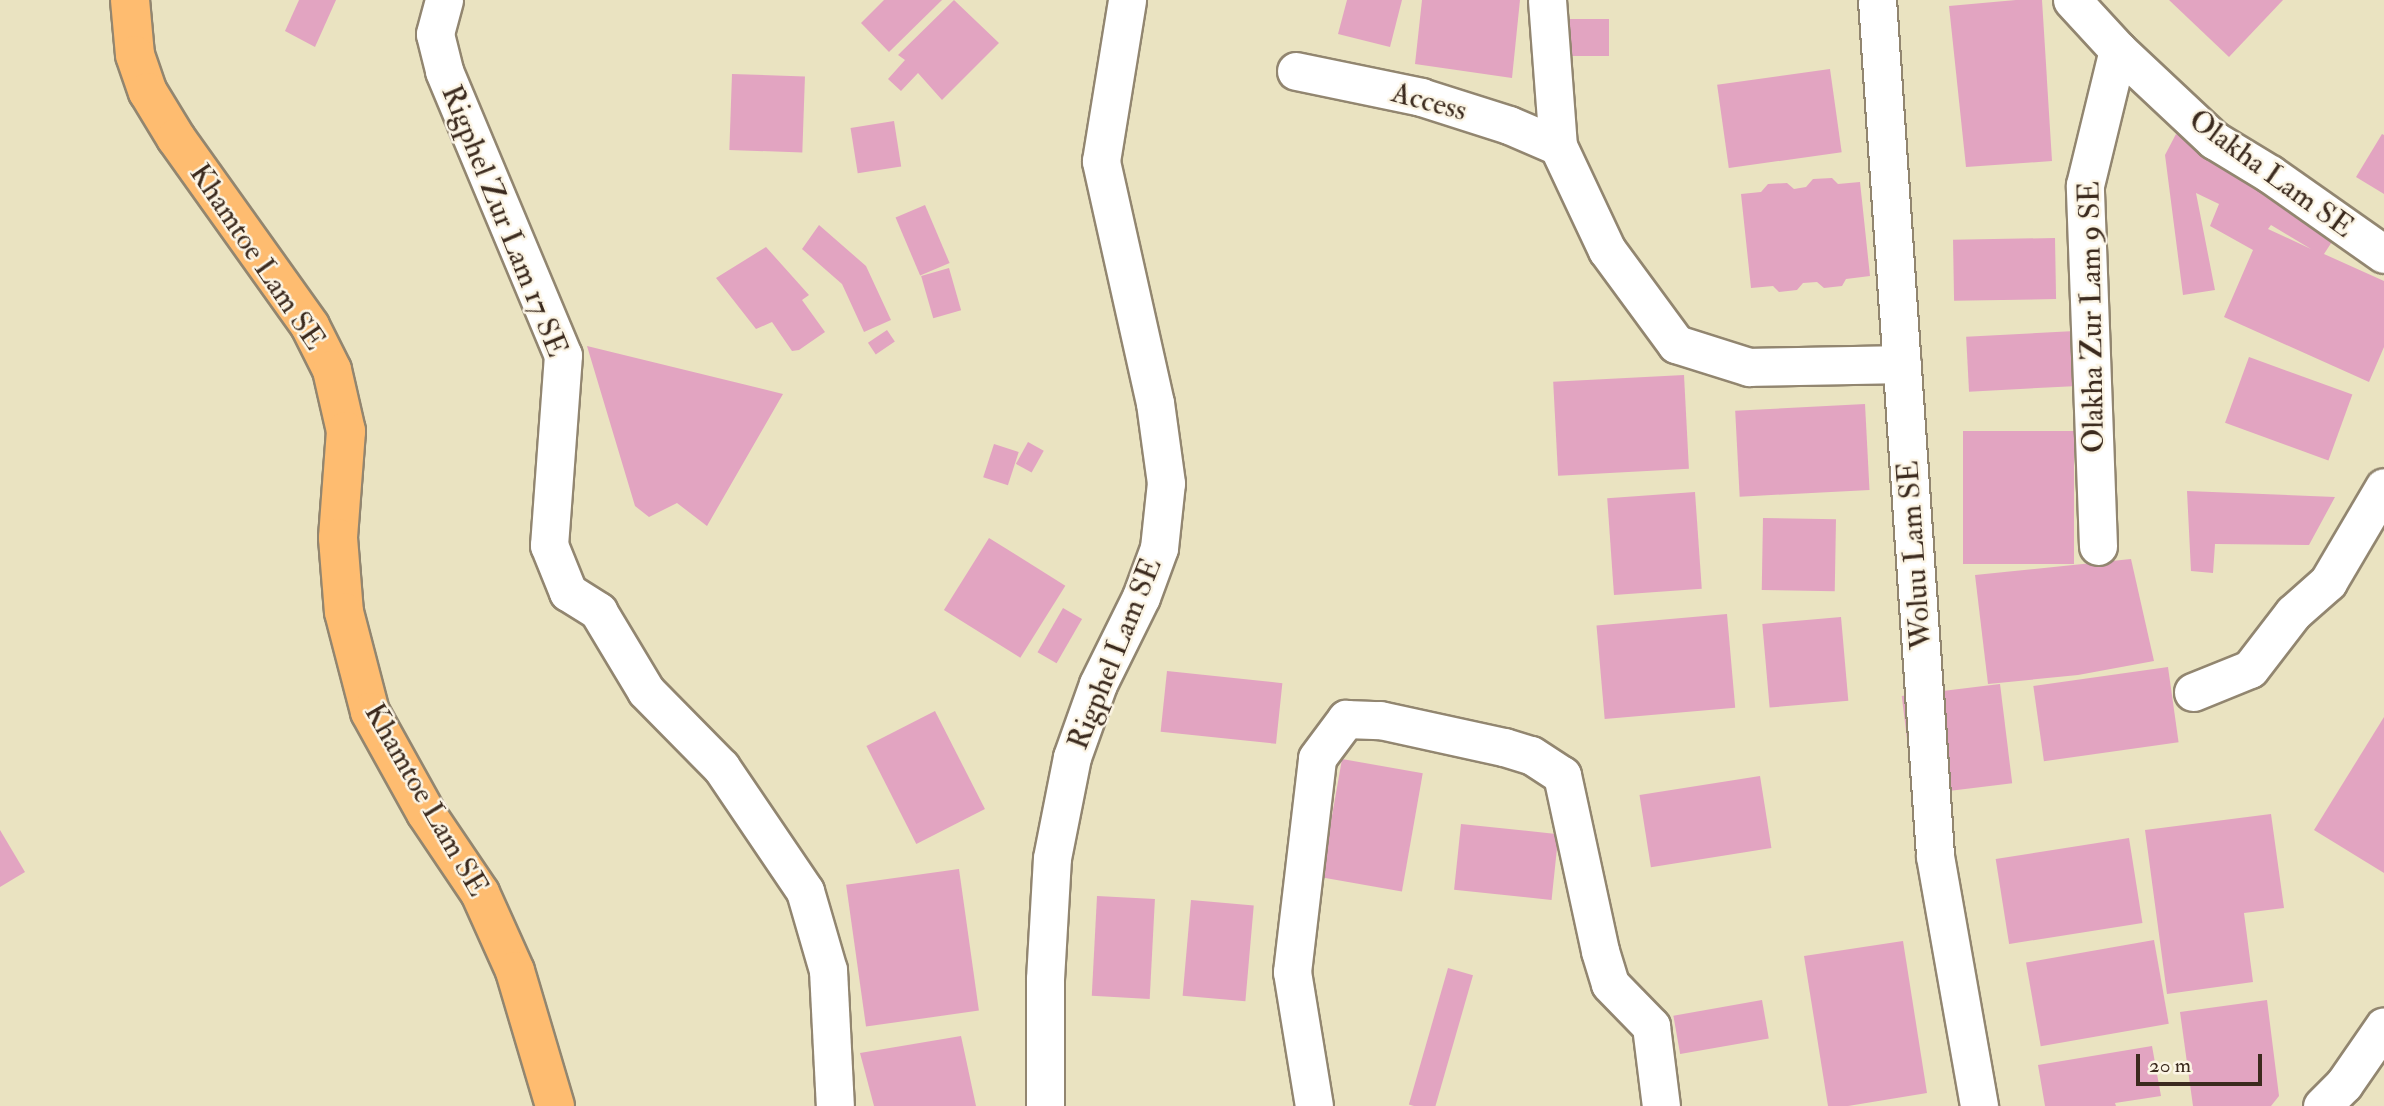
<!DOCTYPE html>
<style>
body{margin:0}
#map{position:relative;width:2384px;height:1106px;overflow:hidden;background:#eae3c1;font-family:"IM FELL Double Pica",serif}
div>[style]{position:absolute}
.building>*{inset:0;background:#e2a4c1;transform-origin:0 0}
.roads{filter:drop-shadow(2px 0 #928670) drop-shadow(-2px 0 #928670) drop-shadow(0 2px #928670) drop-shadow(0 -2px #928670)}
.minor>*{height:37px;margin:-18.5px;padding:0 18.5px;transform-origin:18.5px;border-radius:18.5px;background:#fff}
.primary>*{height:38px;margin:-19px;padding:0 19px;transform-origin:19px;border-radius:19px;background:#febc70}
span{translate:-50% -50%;white-space:nowrap;text-align:center;line-height:1.15;-webkit-text-stroke:5px #fcf5e5;paint-order:stroke}
.street-label{font-size:30px;color:#3b2a1e}
.scale{position:absolute;left:2136px;top:1054px;width:126px;height:32px;box-sizing:border-box;border:4px solid #3b2a1e;border-top:0;padding-left:9px;font-size:21px;line-height:24px;white-space:nowrap;color:#3b2a1e;-webkit-text-stroke:5px #fcf5e5;paint-order:stroke}
</style>
<div id="map">
<div class="building">
<i style="clip-path:polygon(299px 0,336px 0,315px 47px,285px 31px)"></i>
<i style="clip-path:polygon(884px 0,942px 0,889px 52px,861px 23px)"></i>
<i style="clip-path:polygon(954px 0,999px 43px,942px 100px,918px 73px,901px 91px,888px 79px,905px 60px,898px 55px)"></i>
<i style="clip-path:polygon(1347px 0,1402px 0,1390px 47px,1338px 34px)"></i>
<i style="clip-path:polygon(1422px 0,1520px 0,1512px 78px,1415px 64px)"></i>
<i style="clip-path:polygon(2016px 0,2042px 0,2052px 161px,1966px 167px,1949px 6px)"></i>
<i style="clip-path:polygon(2169px 0,2283px 0,2229px 57px)"></i>
<i style="left:1609px;top:19px;width:37px;height:43px;rotate:90deg"></i>
<i style="left:1830px;top:69px;width:84px;height:114px;rotate:82deg"></i>
<i style="left:732px;top:74px;width:73px;height:76px;rotate:2deg"></i>
<i style="left:894px;top:121px;width:46px;height:44px;rotate:81deg"></i>
<i style="clip-path:polygon(evenodd,2176px 134px,2339px 231px,2324px 254px,2384px 281px,2384px 347px,2369px 382px,2224px 317px,2253px 250px,2210px 226px,2219px 204px,2196px 193px,2215px 290px,2183px 295px,2165px 155px,2176px 134px,2271px 225px,2311px 249px,2268px 229px,2271px 225px)"></i>
<i style="clip-path:polygon(2382px 134px,2384px 135px,2384px 194px,2356px 177px)"></i>
<i style="clip-path:polygon(1832px 178px,1838px 184px,1860px 182px,1870px 276px,1846px 279px,1842px 286px,1824px 288px,1817px 282px,1803px 283px,1797px 290px,1779px 292px,1773px 286px,1751px 288px,1741px 194px,1761px 192px,1768px 184px,1787px 183px,1794px 189px,1806px 187px,1813px 179px)"></i>
<i style="left:925px;top:205px;width:63px;height:32px;rotate:67deg"></i>
<i style="clip-path:polygon(819px 225px,866px 266px,891px 320px,864px 332px,842px 284px,802px 249px)"></i>
<i style="left:2055px;top:238px;width:61px;height:102px;rotate:89deg"></i>
<i style="clip-path:polygon(766px 247px,809px 295px,802px 300px,825px 332px,799px 350px,792px 351px,772px 322px,756px 329px,716px 278px)"></i>
<i style="left:949px;top:268px;width:44px;height:29px;rotate:74deg"></i>
<i style="left:887px;top:330px;width:14px;height:23px;rotate:56deg"></i>
<i style="left:2075px;top:331px;width:55px;height:109px;rotate:87deg"></i>
<i style="clip-path:polygon(587px 346px,783px 394px,707px 526px,677px 503px,649px 517px,635px 506px)"></i>
<i style="left:2249px;top:357px;width:110px;height:70px;rotate:20deg"></i>
<i style="left:1684px;top:375px;width:94px;height:131px;rotate:87deg"></i>
<i style="left:1865px;top:404px;width:86px;height:130px;rotate:87deg"></i>
<i style="left:1963px;top:431px;width:111px;height:133px"></i>
<i style="left:1028px;top:442px;width:18px;height:25px;rotate:29deg"></i>
<i style="left:994px;top:444px;width:26px;height:35px;rotate:18deg"></i>
<i style="clip-path:polygon(2187px 491px,2335px 497px,2309px 545px,2215px 544px,2213px 573px,2191px 571px)"></i>
<i style="left:1695px;top:492px;width:97px;height:88px;rotate:86deg"></i>
<i style="left:1763px;top:518px;width:73px;height:72px;rotate:1deg"></i>
<i style="left:989px;top:538px;width:90px;height:85px;rotate:32deg"></i>
<i style="clip-path:polygon(2131px 559px,2154px 661px,2078px 675px,1988px 684px,1975px 575px)"></i>
<i style="left:1063px;top:608px;width:22px;height:51px;rotate:30deg"></i>
<i style="left:1727px;top:614px;width:94px;height:131px;rotate:85deg"></i>
<i style="left:1841px;top:617px;width:84px;height:79px;rotate:85deg"></i>
<i style="left:2168px;top:667px;width:76px;height:136px;rotate:82deg"></i>
<i style="left:1167px;top:671px;width:116px;height:61px;rotate:6deg"></i>
<i style="left:2000px;top:684px;width:100px;height:99px;rotate:83deg"></i>
<i style="left:935px;top:711px;width:110px;height:77px;rotate:63deg"></i>
<i style="clip-path:polygon(2384px 717px,2384px 873px,2314px 830px)"></i>
<i style="left:1342px;top:759px;width:82px;height:120px;rotate:10deg"></i>
<i style="left:1760px;top:776px;width:73px;height:122px;rotate:81deg"></i>
<i style="clip-path:polygon(2271px 814px,2284px 908px,2244px 913px,2253px 982px,2167px 994px,2145px 830px)"></i>
<i style="left:1461px;top:824px;width:98px;height:66px;rotate:6deg"></i>
<i style="clip-path:polygon(0 830px,25px 872px,0 887px)"></i>
<i style="left:2129px;top:838px;width:86px;height:135px;rotate:81deg"></i>
<i style="left:959px;top:869px;width:143px;height:114px;rotate:82deg"></i>
<i style="left:1097px;top:896px;width:58px;height:100px;rotate:3deg"></i>
<i style="left:1191px;top:900px;width:63px;height:96px;rotate:5deg"></i>
<i style="left:2154px;top:940px;width:85px;height:130px;rotate:80deg"></i>
<i style="clip-path:polygon(1903px 941px,1927px 1093px,1848px 1106px,1828px 1106px,1804px 956px)"></i>
<i style="left:1448px;top:968px;width:26px;height:142px;rotate:16deg"></i>
<i style="left:1762px;top:1000px;width:39px;height:90px;rotate:80deg"></i>
<i style="clip-path:polygon(2267px 1000px,2279px 1096px,2271px 1106px,2193px 1106px,2180px 1012px)"></i>
<i style="clip-path:polygon(961px 1036px,976px 1106px,874px 1106px,860px 1053px)"></i>
<i style="clip-path:polygon(2152px 1046px,2161px 1096px,2115px 1103px,2116px 1106px,2045px 1106px,2038px 1065px)"></i>
</div>
<div class="roads">
<div class="minor">
<i style="left:444px;top:0;width:35px;rotate:105deg"></i>
<i style="left:435px;top:34px;width:38px;rotate:76deg"></i>
<i style="left:444px;top:71px;width:308px;rotate:67.3deg"></i>
<i style="left:563px;top:355px;width:191px;rotate:94.2deg"></i>
<i style="left:549px;top:545px;width:51px;rotate:68deg"></i>
<i style="left:568px;top:592px;width:36px;rotate:32deg"></i>
<i style="left:598px;top:611px;width:93px;rotate:59deg"></i>
<i style="left:646px;top:691px;width:107px;rotate:45.4deg"></i>
<i style="left:721px;top:767px;width:150px;rotate:55.9deg"></i>
<i style="left:805px;top:891px;width:82px;rotate:73.8deg"></i>
<i style="left:828px;top:970px;width:136px;rotate:87.1deg"></i>
<i style="left:1547px;top:0;width:146px;rotate:85.7deg"></i>
<i style="left:1558px;top:146px;width:115px;rotate:64.8deg"></i>
<i style="left:1607px;top:250px;width:117px;rotate:53.7deg"></i>
<i style="left:1676px;top:344px;width:77px;rotate:17.5deg"></i>
<i style="left:1749px;top:367px;width:153px;rotate:-1.1deg"></i>
<i style="left:1877px;top:0;width:858px;rotate:86.12deg"></i>
<i style="left:1935px;top:856px;width:254px;rotate:80deg"></i>
<i style="left:2072px;top:0;width:68px;rotate:47.4deg"></i>
<i style="left:2118px;top:50px;width:132px;rotate:43.2deg"></i>
<i style="left:2214px;top:140px;width:66px;rotate:31.3deg"></i>
<i style="left:2270px;top:174px;width:139px;rotate:35.1deg"></i>
<i style="left:1296px;top:71px;width:128px;rotate:11.7deg"></i>
<i style="left:1421px;top:97px;width:92px;rotate:17.7deg"></i>
<i style="left:1509px;top:125px;width:53px;rotate:23.2deg"></i>
<i style="left:2098px;top:546px;width:361px;rotate:-92.1deg"></i>
<i style="left:2085px;top:185px;width:139px;rotate:-76.3deg"></i>
<i style="left:2193px;top:692px;width:61px;rotate:-22deg"></i>
<i style="left:2250px;top:669px;width:71px;rotate:-52.5deg"></i>
<i style="left:2293px;top:613px;width:47px;rotate:-41.5deg"></i>
<i style="left:2328px;top:582px;width:110px;rotate:-59.5deg"></i>
<i style="left:1045px;top:1106px;width:127px;rotate:-90deg"></i>
<i style="left:1045px;top:979px;width:121px;rotate:-86.7deg"></i>
<i style="left:1052px;top:858px;width:103px;rotate:-78.8deg"></i>
<i style="left:1072px;top:757px;width:77px;rotate:-70.4deg"></i>
<i style="left:1098px;top:684px;width:97px;rotate:-63.7deg"></i>
<i style="left:1141px;top:597px;width:52px;rotate:-69.8deg"></i>
<i style="left:1159px;top:548px;width:65px;rotate:-83.9deg"></i>
<i style="left:1166px;top:483px;width:81px;rotate:-97.8deg"></i>
<i style="left:1155px;top:403px;width:248px;rotate:-102.6deg"></i>
<i style="left:1101px;top:161px;width:163px;rotate:-80.8deg"></i>
<i style="left:1314px;top:1106px;width:136px;rotate:-99.3deg"></i>
<i style="left:1292px;top:972px;width:215px;rotate:-83.3deg"></i>
<i style="left:1317px;top:758px;width:49px;rotate:-53.4deg"></i>
<i style="left:1346px;top:719px;width:34px;rotate:2deg"></i>
<i style="left:1380px;top:720px;width:127px;rotate:12.3deg"></i>
<i style="left:1504px;top:747px;width:28px;rotate:17deg"></i>
<i style="left:1531px;top:755px;width:37px;rotate:33deg"></i>
<i style="left:1562px;top:775px;width:180px;rotate:77.8deg"></i>
<i style="left:1600px;top:951px;width:34px;rotate:73deg"></i>
<i style="left:1610px;top:984px;width:59px;rotate:45.7deg"></i>
<i style="left:1651px;top:1026px;width:81px;rotate:82.9deg"></i>
<i style="left:2322px;top:1106px;width:31px;rotate:-45deg"></i>
<i style="left:2344px;top:1084px;width:70px;rotate:-55.4deg"></i>
</div>
<div class="primary">
<i style="left:130px;top:0;width:55px;rotate:84.8deg"></i>
<i style="left:135px;top:55px;width:39px;rotate:71deg"></i>
<i style="left:148px;top:92px;width:54px;rotate:58.7deg"></i>
<i style="left:176px;top:138px;width:231px;rotate:54.5deg"></i>
<i style="left:310px;top:326px;width:49px;rotate:63.4deg"></i>
<i style="left:332px;top:370px;width:63px;rotate:77.1deg"></i>
<i style="left:346px;top:431px;width:107px;rotate:94.3deg"></i>
<i style="left:338px;top:538px;width:74px;rotate:85.4deg"></i>
<i style="left:344px;top:612px;width:103px;rotate:75.4deg"></i>
<i style="left:370px;top:712px;width:115px;rotate:61deg"></i>
<i style="left:426px;top:813px;width:97px;rotate:56deg"></i>
<i style="left:480px;top:893px;width:85px;rotate:65.8deg"></i>
<i style="left:515px;top:971px;width:141px;rotate:73.5deg"></i>
</div>
</div>
<div class="street-label">
<span style="left:1429px;top:102px;rotate:15deg">Access</span>
<span style="left:2271px;top:174px;rotate:36deg">Olakha Lam SE</span>
<span style="left:504px;top:221px;rotate:68deg">Rigphel Zur Lam 17 SE</span>
<span style="left:257px;top:257px;rotate:56deg">Khamtoe Lam SE</span>
<span style="left:2092px;top:317px;rotate:-91deg">Olakha Zur Lam 9 SE</span>
<span style="left:1915px;top:555px;rotate:-94deg">Woluu Lam SE</span>
<span style="left:1115px;top:654px;rotate:-68deg">Rigphel Lam SE</span>
<span style="left:426px;top:800px;rotate:60deg">Khamtoe Lam SE</span>
</div>
<div class="scale">20 m</div>
</div>
